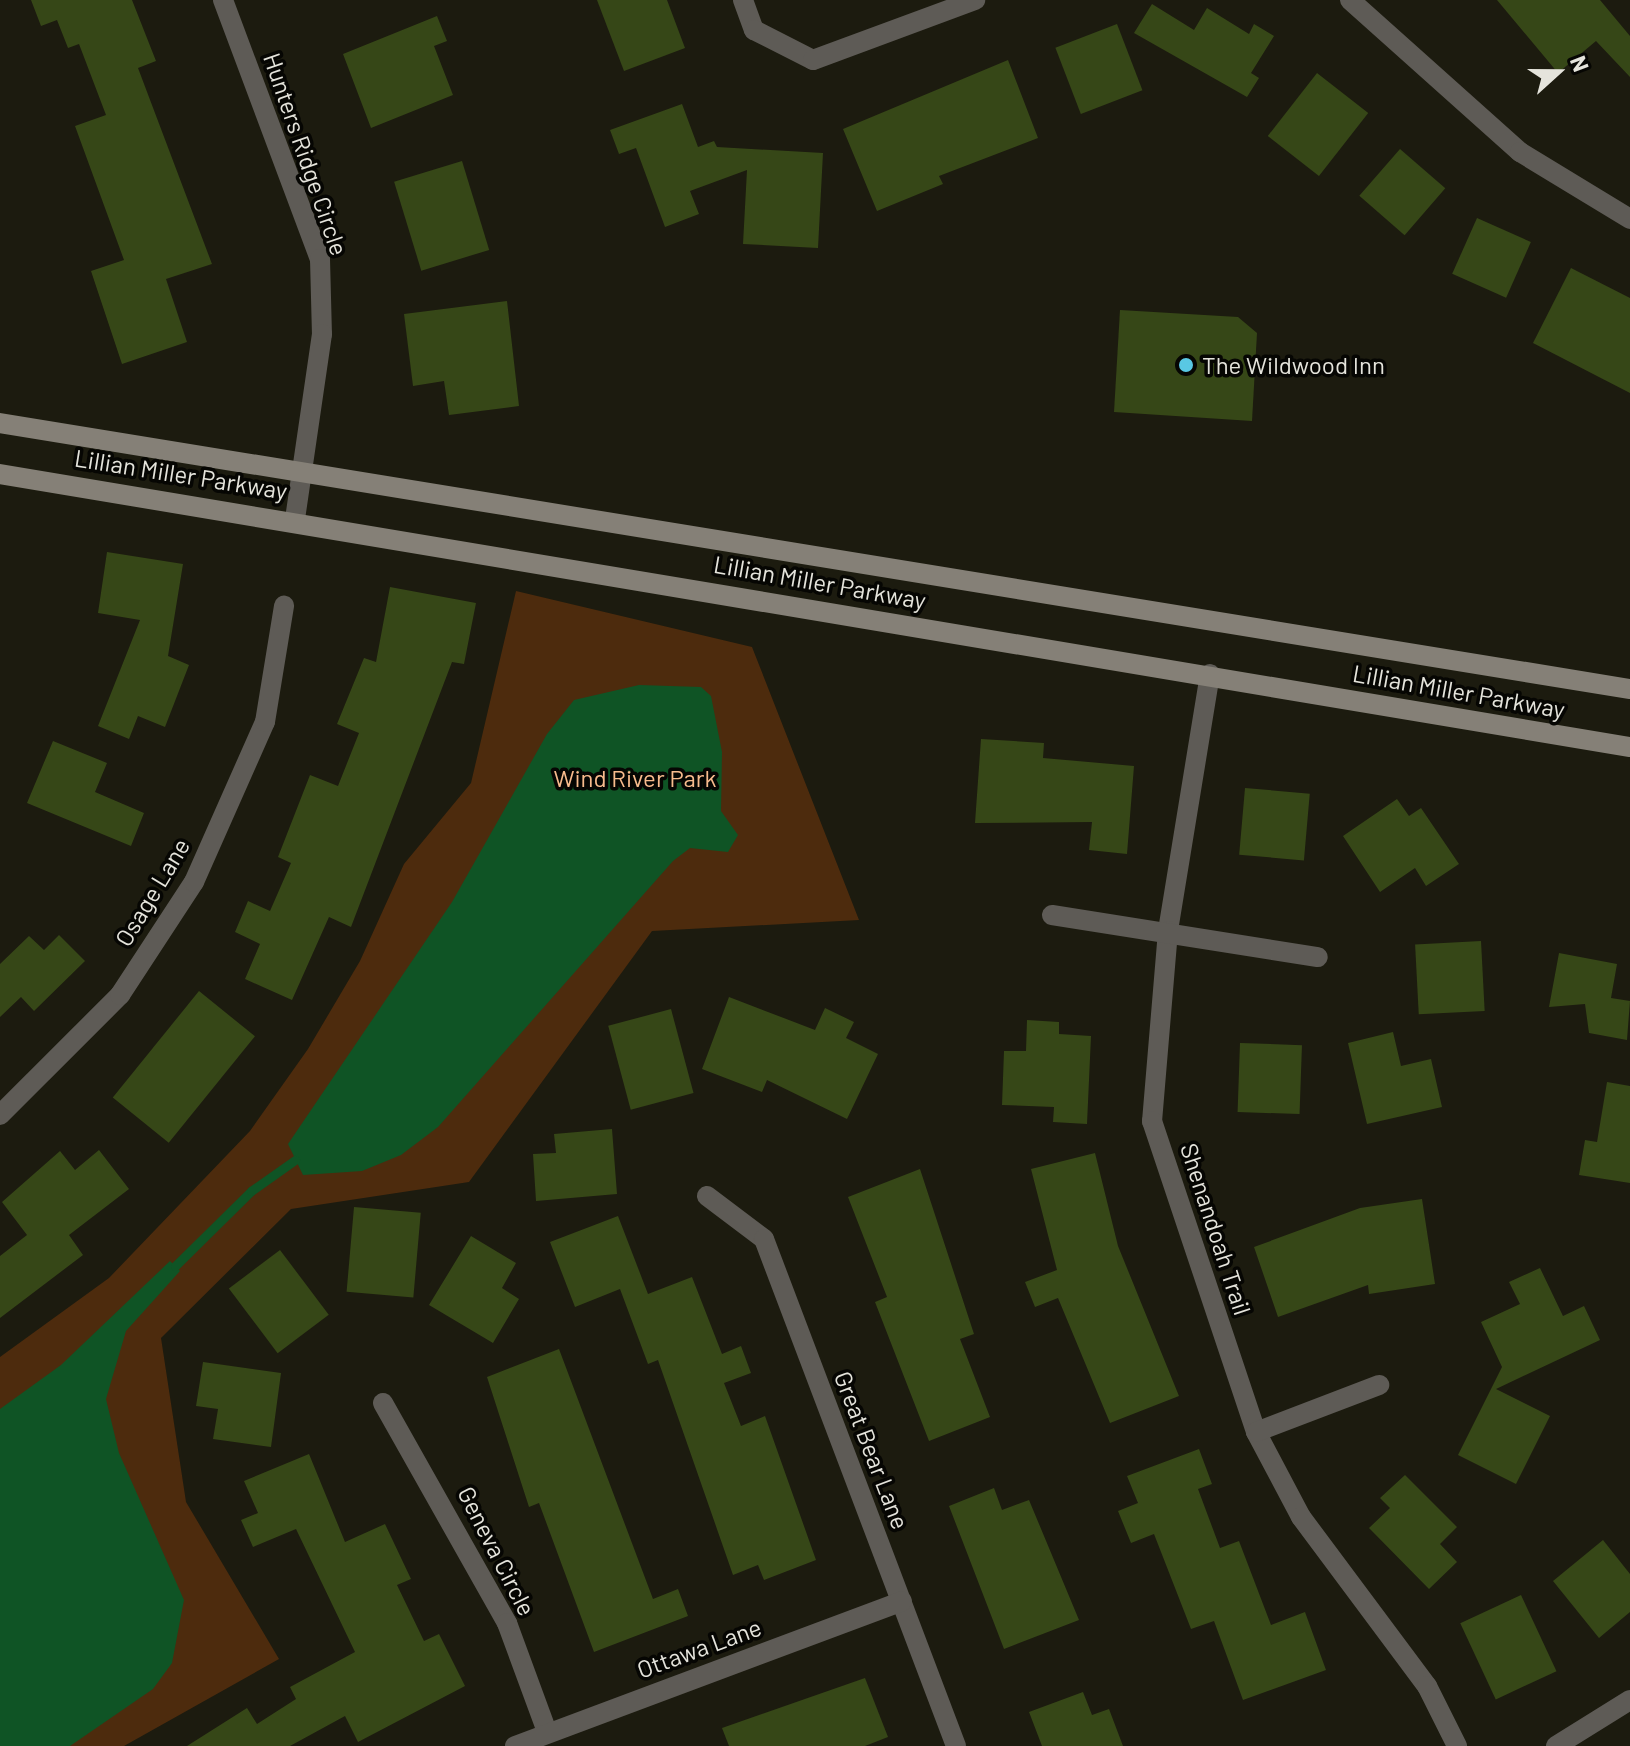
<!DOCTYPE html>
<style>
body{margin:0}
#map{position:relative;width:1630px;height:1746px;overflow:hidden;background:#1c1b0f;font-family:Barlow,sans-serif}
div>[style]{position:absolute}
.green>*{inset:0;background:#4d2b0d}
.water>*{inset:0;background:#0f5425}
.stream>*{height:9px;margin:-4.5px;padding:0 4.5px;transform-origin:4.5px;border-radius:4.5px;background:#0f5425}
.building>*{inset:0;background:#364717;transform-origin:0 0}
.street>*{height:20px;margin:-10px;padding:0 10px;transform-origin:10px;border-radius:10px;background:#5e5b56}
.secondary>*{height:20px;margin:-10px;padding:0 10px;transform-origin:10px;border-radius:10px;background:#858077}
.dots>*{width:22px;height:22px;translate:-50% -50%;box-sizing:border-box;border:4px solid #060603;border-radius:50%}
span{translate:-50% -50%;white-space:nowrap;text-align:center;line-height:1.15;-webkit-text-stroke:7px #060603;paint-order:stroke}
.street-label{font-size:24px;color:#e5e4dc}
.poi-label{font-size:24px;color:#e5e4dc}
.left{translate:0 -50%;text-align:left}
.park-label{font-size:24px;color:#f8bc8d}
.north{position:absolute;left:1518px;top:32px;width:80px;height:80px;-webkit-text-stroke:6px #060603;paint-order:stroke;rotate:69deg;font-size:22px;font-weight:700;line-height:32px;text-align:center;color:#e5e4dc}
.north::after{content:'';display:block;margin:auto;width:28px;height:36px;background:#e5e4dc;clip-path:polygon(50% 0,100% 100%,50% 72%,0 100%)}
</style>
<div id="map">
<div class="green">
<i style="clip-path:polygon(516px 591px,752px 647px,859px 920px,652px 931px,469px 1182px,291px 1209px,161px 1338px,186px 1502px,279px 1659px,124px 1746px,0 1746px,0 1357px,109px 1278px,250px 1131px,308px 1049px,360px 961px,404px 864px,471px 783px)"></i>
</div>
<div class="water">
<i style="clip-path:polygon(639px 685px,701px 687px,711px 696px,722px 752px,721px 811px,738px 835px,728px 852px,690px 848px,673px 861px,438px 1127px,401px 1155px,362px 1171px,303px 1175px,288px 1144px,452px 902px,547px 734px,574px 700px)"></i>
<i style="clip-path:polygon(170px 1261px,180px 1271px,126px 1331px,106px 1399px,119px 1453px,184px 1600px,172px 1663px,153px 1689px,70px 1746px,0 1746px,0 1409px,61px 1365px)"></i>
</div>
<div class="stream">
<i style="left:175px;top:1266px;width:107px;rotate:-44.6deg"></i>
<i style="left:251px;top:1191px;width:54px;rotate:-35.2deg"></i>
</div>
<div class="building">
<i style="clip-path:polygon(31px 0,132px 0,156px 61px,138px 68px,212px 264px,166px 279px,187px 342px,122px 364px,91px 271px,124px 260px,75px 126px,106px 115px,79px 44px,68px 48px,57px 20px,41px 26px)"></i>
<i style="clip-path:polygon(597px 0,667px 0,685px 48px,624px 71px)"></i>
<i style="clip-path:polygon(1497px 0,1600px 0,1630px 36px,1630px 77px,1596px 41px,1558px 73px)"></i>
<i style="clip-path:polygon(1152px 4px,1194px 30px,1207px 8px,1249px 34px,1254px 24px,1274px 36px,1251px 73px,1259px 78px,1247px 97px,1134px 33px)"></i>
<i style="clip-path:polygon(437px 16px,447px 41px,434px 46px,453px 95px,371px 128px,343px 54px)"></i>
<i style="left:1117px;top:24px;width:71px;height:66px;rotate:69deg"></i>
<i style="clip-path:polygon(1008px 60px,1038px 138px,939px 176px,943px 184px,877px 211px,843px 129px)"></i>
<i style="left:1317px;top:73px;width:65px;height:80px;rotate:38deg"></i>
<i style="clip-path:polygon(682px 104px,698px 147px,714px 141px,717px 147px,823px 153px,818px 248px,743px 244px,747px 170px,690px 191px,699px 214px,665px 227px,636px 148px,619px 154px,610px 130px)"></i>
<i style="left:1400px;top:149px;width:60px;height:62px;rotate:41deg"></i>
<i style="left:462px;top:161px;width:93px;height:71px;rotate:73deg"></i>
<i style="left:1477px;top:218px;width:59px;height:61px;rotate:24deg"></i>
<i style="clip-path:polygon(1571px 268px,1630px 298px,1630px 393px,1533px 343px)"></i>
<i style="clip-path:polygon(507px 301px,519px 406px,449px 415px,444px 381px,413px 386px,404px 314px)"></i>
<i style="clip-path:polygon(1120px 310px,1238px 317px,1257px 333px,1252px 421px,1114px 412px)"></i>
<i style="clip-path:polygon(107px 552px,183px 564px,168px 656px,189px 665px,165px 727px,138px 716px,129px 739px,98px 726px,140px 620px,98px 613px)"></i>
<i style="clip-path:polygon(390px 587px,476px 603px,464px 664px,452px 662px,351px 927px,329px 917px,292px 1000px,245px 979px,260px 944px,235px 932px,248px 901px,270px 911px,291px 863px,278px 857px,310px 775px,338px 786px,359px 733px,337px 724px,364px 658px,376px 662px)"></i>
<i style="clip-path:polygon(981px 739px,1044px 743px,1043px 758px,1134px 766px,1127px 854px,1089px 850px,1092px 822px,975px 823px)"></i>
<i style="clip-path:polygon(53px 741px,107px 763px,95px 792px,144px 813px,131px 846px,27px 803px)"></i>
<i style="left:1245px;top:788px;width:65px;height:67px;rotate:5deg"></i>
<i style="clip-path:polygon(1397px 799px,1409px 816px,1421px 808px,1459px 864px,1426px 886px,1415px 868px,1380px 892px,1343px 836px)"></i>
<i style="clip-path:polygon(59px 935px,85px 961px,34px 1011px,21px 997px,0 1017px,0 964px,29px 936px,44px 950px)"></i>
<i style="left:1481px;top:941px;width:70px;height:66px;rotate:87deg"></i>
<i style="clip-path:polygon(1559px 953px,1617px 964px,1611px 998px,1630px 1001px,1627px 1040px,1589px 1033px,1585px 1004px,1549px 1007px)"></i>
<i style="left:199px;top:991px;width:72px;height:137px;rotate:39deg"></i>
<i style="clip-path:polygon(729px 997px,815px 1030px,825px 1008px,854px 1022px,846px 1038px,878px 1054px,847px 1119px,767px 1080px,762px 1092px,702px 1069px)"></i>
<i style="left:671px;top:1009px;width:87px;height:65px;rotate:75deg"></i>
<i style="clip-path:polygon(1027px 1020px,1059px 1022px,1059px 1034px,1091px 1036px,1087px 1124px,1053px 1122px,1054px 1107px,1002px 1105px,1004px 1051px,1026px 1051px)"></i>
<i style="clip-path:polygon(1393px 1032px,1401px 1066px,1431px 1059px,1442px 1107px,1367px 1124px,1348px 1043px)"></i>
<i style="left:1240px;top:1043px;width:62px;height:69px;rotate:2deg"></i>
<i style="clip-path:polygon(1607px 1082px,1630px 1086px,1630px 1183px,1579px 1175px,1585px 1140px,1597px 1142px)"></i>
<i style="clip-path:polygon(612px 1129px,617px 1194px,536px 1201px,533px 1154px,556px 1153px,554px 1134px)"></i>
<i style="clip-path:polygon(99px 1150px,129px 1189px,69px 1235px,83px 1255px,0 1318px,0 1256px,27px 1235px,2px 1202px,60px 1151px,75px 1170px)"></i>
<i style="clip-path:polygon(1095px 1153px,1118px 1246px,1179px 1396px,1110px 1423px,1058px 1298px,1035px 1307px,1025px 1282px,1057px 1270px,1031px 1169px)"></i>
<i style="clip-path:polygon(920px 1169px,974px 1334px,960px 1339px,990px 1417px,929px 1441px,875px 1302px,887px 1297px,848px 1197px)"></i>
<i style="clip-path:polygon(1422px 1199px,1435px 1284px,1369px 1294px,1368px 1285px,1278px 1317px,1254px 1247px,1360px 1208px)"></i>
<i style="left:354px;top:1207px;width:67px;height:85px;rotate:5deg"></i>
<i style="clip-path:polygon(618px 1216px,648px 1294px,692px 1277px,722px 1354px,741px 1346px,751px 1373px,724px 1383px,741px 1426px,765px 1416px,816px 1560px,764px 1580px,758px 1565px,733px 1575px,658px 1360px,648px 1364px,620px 1289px,575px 1307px,550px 1242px)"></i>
<i style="clip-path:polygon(471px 1236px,516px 1263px,502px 1288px,519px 1299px,493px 1343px,429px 1305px)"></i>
<i style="left:280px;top:1250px;width:81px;height:64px;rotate:53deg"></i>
<i style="clip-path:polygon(1540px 1268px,1563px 1316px,1584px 1306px,1600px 1340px,1496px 1389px,1550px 1416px,1516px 1484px,1458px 1455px,1502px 1367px,1481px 1322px,1520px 1304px,1509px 1282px)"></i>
<i style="clip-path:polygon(559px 1349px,653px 1599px,678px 1589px,688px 1616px,594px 1652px,539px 1503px,529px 1507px,487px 1377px)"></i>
<i style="clip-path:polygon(203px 1362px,281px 1373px,271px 1447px,213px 1439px,218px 1409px,196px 1406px)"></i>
<i style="clip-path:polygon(1199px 1449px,1212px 1484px,1198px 1489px,1220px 1548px,1239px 1541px,1271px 1625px,1305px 1612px,1326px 1670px,1243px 1700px,1214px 1621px,1191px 1629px,1154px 1534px,1131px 1543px,1118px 1511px,1138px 1503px,1127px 1476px)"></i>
<i style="clip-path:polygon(309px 1454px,345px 1542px,385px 1524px,411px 1579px,397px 1585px,424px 1641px,439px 1634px,465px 1686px,358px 1742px,345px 1716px,290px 1746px,187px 1746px,247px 1708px,257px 1724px,296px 1699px,290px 1687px,355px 1652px,296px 1529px,253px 1547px,241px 1520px,258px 1513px,244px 1481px)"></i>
<i style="clip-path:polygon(1405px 1475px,1457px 1527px,1440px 1544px,1457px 1562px,1429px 1589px,1369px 1528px,1390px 1508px,1380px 1498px)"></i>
<i style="clip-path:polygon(994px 1488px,1002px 1510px,1029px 1500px,1079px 1620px,1004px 1649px,949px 1506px)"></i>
<i style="clip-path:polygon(1603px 1540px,1630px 1574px,1630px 1612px,1599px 1638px,1553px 1581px)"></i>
<i style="left:1521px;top:1595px;width:84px;height:67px;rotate:65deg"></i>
<i style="clip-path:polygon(865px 1678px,888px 1737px,865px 1746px,729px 1746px,722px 1728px)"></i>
<i style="clip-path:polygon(1083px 1692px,1092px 1715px,1109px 1709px,1123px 1746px,1042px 1746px,1029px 1712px)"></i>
</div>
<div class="street">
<i style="left:223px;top:0;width:277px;rotate:69.5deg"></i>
<i style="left:320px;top:259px;width:75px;rotate:88.5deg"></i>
<i style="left:322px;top:334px;width:187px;rotate:98.3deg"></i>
<i style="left:743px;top:0;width:32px;rotate:70deg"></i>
<i style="left:754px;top:30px;width:66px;rotate:27deg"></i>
<i style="left:813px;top:60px;width:173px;rotate:-20.3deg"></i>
<i style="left:1350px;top:0;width:228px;rotate:41.8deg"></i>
<i style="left:1520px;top:152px;width:129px;rotate:31.3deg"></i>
<i style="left:1210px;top:674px;width:260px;rotate:99.3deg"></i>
<i style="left:1168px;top:931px;width:191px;rotate:94.8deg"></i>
<i style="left:1152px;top:1121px;width:328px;rotate:71.5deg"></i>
<i style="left:1256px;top:1432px;width:96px;rotate:62.1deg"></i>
<i style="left:1301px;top:1517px;width:211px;rotate:53.3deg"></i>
<i style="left:1427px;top:1686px;width:67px;rotate:63.4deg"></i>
<i style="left:1052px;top:915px;width:269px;rotate:9deg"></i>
<i style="left:0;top:1115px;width:170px;rotate:-45deg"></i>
<i style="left:120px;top:995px;width:135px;rotate:-56.8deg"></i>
<i style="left:194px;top:882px;width:175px;rotate:-66.1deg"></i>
<i style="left:265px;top:722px;width:118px;rotate:-80.7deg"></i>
<i style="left:707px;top:1196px;width:71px;rotate:37deg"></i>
<i style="left:764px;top:1239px;width:542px;rotate:69.26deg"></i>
<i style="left:383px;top:1403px;width:253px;rotate:60.6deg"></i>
<i style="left:507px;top:1623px;width:116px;rotate:69.8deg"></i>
<i style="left:1256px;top:1432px;width:132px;rotate:-20.9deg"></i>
<i style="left:515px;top:1746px;width:413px;rotate:-20.5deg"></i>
<i style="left:1556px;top:1746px;width:87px;rotate:-31.9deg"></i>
</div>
<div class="secondary">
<i style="left:0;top:423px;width:1652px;rotate:9.27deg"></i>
<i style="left:0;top:474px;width:1653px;rotate:9.51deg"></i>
</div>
<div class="dots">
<i style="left:1186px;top:365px;background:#59c8e4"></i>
</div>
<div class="street-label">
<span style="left:306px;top:154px;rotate:71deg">Hunters Ridge Circle</span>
<span style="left:181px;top:474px;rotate:9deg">Lillian Miller Parkway</span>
<span style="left:820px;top:582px;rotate:10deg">Lillian Miller Parkway</span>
<span style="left:1459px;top:691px;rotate:10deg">Lillian Miller Parkway</span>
<span style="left:152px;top:892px;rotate:-59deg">Osage Lane</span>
<span style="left:1216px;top:1229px;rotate:72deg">Shenandoah Trail</span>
<span style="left:872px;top:1450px;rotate:69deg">Great Bear Lane</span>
<span style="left:497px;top:1551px;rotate:63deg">Geneva Circle</span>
<span style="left:699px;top:1648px;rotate:-20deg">Ottawa Lane</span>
</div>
<div class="poi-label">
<span class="left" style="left:1202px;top:365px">The Wildwood Inn</span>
</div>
<div class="park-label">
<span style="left:635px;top:778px">Wind River Park</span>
</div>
<div class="north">N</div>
</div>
